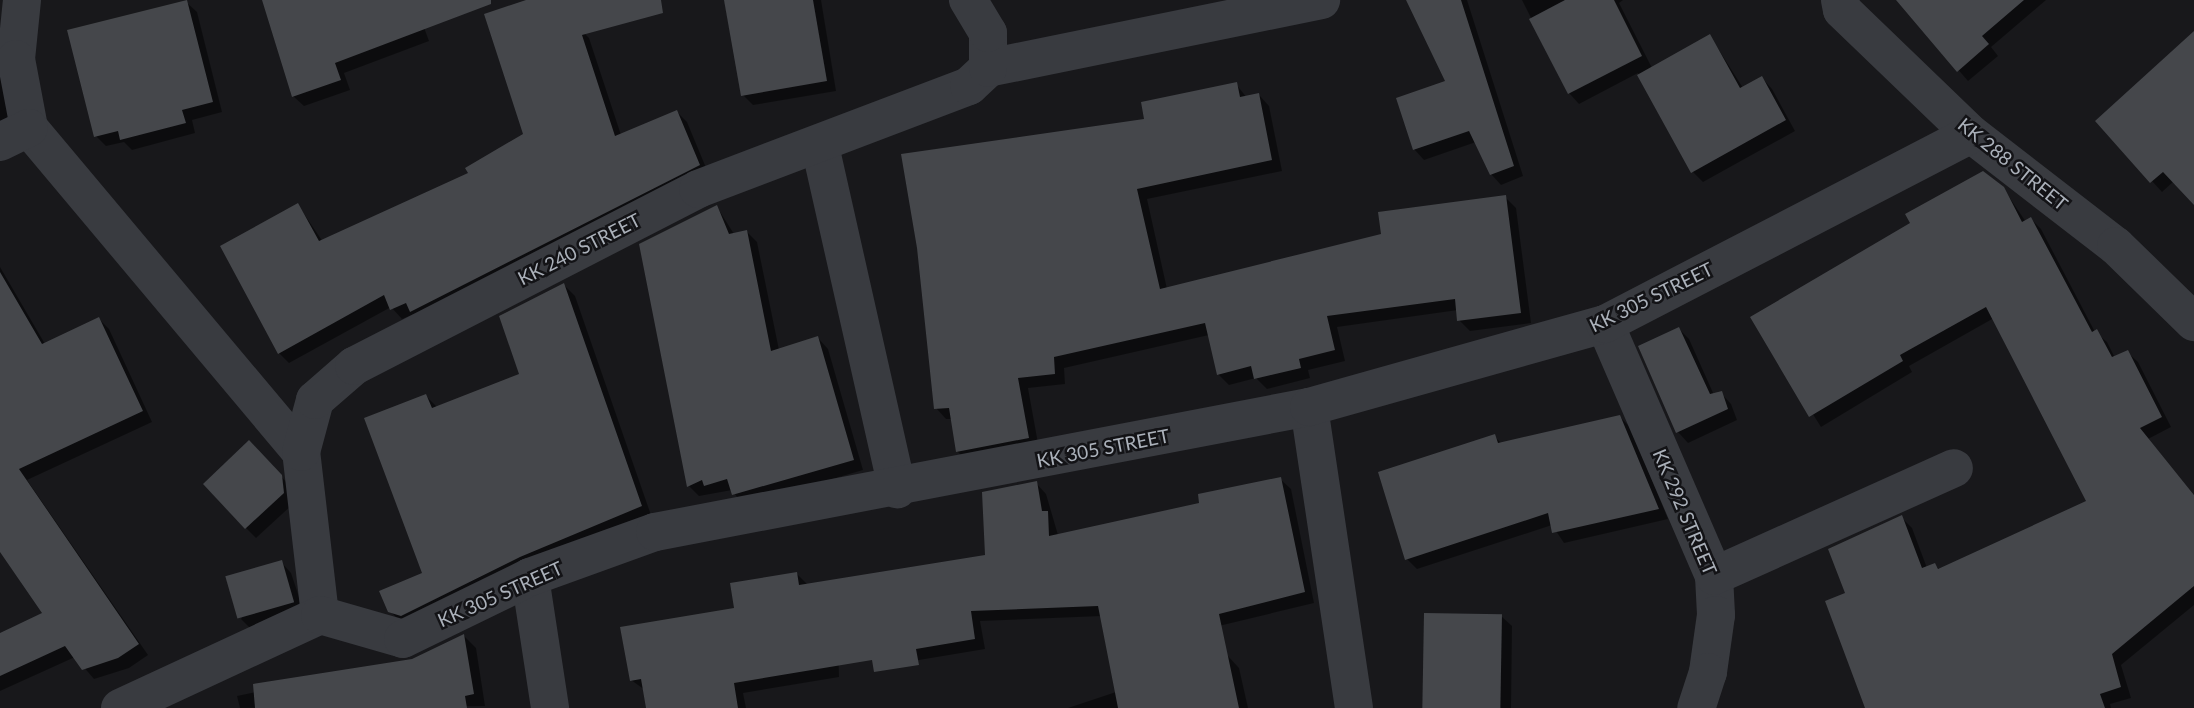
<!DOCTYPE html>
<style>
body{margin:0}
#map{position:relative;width:2194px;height:708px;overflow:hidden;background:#18181b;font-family:Lato,sans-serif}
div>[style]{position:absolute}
.shadow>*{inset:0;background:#0007}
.building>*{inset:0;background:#45474b;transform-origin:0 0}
.minor>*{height:38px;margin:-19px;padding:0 19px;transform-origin:19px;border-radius:19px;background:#393b40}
span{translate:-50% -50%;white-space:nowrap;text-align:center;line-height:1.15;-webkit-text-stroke:5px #131316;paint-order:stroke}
.street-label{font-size:19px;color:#abb1ba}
</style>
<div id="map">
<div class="shadow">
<i style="clip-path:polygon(263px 0,414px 0,429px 41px,344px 73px,350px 90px,304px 106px,293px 96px)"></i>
<i style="clip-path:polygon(734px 0,821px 0,836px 91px,753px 105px,743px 95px)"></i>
<i style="clip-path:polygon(1408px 0,1467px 0,1523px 176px,1501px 185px,1491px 174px,1476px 142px,1424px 160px,1414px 149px,1447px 82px)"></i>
<i style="clip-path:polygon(1522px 0,1623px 0,1619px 3px,1652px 68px,1710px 36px,1743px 88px,1762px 78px,1772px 89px,1795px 131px,1703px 182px,1693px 172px,1638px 73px,1579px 104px,1569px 93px)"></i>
<i style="clip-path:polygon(1898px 0,2046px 0,1991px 47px,1998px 56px,1968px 81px)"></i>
<i style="clip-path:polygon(186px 2px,197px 12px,222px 112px,192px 120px,195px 133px,132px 150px,124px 142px,106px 146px,96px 136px)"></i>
<i style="clip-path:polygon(579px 28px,589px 38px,621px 135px,677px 112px,687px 122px,709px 175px,422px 322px,414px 314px,402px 319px,391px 307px,289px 363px,279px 353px,298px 205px,323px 242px,470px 174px,526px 134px)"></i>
<i style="clip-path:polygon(2194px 45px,2194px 202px,2174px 181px,2162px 192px,2097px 121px)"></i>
<i style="clip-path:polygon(0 61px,14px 126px,0 131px)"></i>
<i style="clip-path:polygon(1236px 84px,1247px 98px,1259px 95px,1269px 106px,1282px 171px,1147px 199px,1167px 289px,1383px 236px,1505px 197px,1516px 208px,1531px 323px,1470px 331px,1459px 320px,1458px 310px,1337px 327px,1345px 361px,1308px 370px,1310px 378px,1267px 389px,1256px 378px,1229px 385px,1218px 374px,1209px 335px,1064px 368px,1065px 384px,1028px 388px,1039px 449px,968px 462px,957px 451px,952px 419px,946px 419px,936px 408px,1146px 120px)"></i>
<i style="clip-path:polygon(2003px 188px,2026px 222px,2031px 219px,2041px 229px,2095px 332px,2107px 342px,2115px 358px,2127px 352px,2138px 362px,2171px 427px,2148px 439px,2194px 495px,2194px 605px,2121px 665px,2131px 698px,2110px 704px,2111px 708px,1867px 708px,1902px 518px,1912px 528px,1927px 568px,1935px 565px,1940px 570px,2088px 502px,1994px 318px,1909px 366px,1912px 372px,1821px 427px,1752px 318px)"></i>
<i style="clip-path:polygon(717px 207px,734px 234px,747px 232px,757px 242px,779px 350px,818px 338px,828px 349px,863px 470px,743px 505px,732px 490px,699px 496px,689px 486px)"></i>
<i style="clip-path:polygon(0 267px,45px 344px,99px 319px,109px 329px,152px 422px,27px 480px,148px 655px,129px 668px,94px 679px,75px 657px,0 691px,0 635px,45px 614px,0 549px)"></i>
<i style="clip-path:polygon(564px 285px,575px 296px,652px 518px,402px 623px,390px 611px,424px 574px,426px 396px,438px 408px,521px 375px)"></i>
<i style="clip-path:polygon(1679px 329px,1689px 339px,1714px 395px,1721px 393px,1731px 404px,1737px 420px,1688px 443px,1678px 432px,1640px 346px)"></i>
<i style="clip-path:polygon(1620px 417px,1630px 427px,1668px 519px,1564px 543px,1552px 525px,1417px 569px,1407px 559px,1494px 436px,1502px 444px)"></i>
<i style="clip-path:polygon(259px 453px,291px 487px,293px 504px,256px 538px,246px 528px)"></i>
<i style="clip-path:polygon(1280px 479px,1291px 489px,1314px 603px,1202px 630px,1102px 616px,980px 621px,985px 649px,895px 664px,986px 556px,1036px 483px,1046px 494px,1058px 535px,1201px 504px)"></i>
<i style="clip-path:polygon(281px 562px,291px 573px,304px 612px,251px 629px,241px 619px)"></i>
<i style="clip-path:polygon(797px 574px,807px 584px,837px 593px,839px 677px,743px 693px,746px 708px,648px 708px,645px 690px,631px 680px)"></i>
<i style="clip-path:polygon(1501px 616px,1512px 626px,1511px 708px,1425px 708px)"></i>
<i style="clip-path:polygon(464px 636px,476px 648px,485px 706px,240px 708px,237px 696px,413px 660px)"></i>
<i style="clip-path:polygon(1227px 655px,1239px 668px,1248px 708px,1068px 708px)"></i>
</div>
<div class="building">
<i style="clip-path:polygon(187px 0,213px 102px,182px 110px,186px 123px,120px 140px,118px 131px,94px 137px,67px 30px)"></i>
<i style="clip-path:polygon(262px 0,491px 0,491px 4px,335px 63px,341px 80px,292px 97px)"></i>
<i style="clip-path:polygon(526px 0,661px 0,663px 13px,582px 35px,615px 136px,677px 110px,700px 165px,410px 312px,406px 303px,390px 310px,384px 295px,278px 354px,220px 246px,298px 203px,319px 241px,468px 173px,465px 168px,523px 134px,484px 14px)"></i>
<i style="clip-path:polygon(724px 0,813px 0,827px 81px,741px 96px)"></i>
<i style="clip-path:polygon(1406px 0,1461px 0,1514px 166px,1490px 175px,1469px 131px,1413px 150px,1396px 98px,1445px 81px)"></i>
<i style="clip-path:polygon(1565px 0,1614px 0,1642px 56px,1568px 94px,1529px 19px)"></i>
<i style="clip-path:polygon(1896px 0,2024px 0,1982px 36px,1989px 44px,1957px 72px)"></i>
<i style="clip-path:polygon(2194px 31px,2194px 205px,2163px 172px,2150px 183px,2095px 121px)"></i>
<i style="clip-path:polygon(1710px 34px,1740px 88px,1762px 76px,1786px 120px,1691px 173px,1637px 75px)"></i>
<i style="clip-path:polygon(1237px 82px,1240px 97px,1259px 93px,1272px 160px,1137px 189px,1160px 289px,1381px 234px,1378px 212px,1506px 195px,1521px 313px,1457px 321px,1455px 299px,1327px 316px,1335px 350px,1299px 359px,1301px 368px,1254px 379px,1251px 366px,1217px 375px,1205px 323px,1054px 357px,1055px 374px,1018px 378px,1029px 438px,956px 452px,949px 408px,934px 409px,917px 248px,901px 154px,1144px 119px,1141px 102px)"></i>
<i style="clip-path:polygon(1983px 171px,2004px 187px,2022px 222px,2031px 217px,2092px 332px,2097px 329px,2112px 357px,2128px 350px,2162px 417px,2140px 428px,2194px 495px,2194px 586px,2112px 654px,2121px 687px,2100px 694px,2105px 708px,1865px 708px,1825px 601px,1845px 593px,1828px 549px,1902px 515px,1922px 568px,1935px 563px,1938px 569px,2086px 501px,1986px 307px,1900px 355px,1903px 361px,1809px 417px,1750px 317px,1910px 223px,1905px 214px)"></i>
<i style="clip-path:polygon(717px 205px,729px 234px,747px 230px,771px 351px,818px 336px,854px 460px,732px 495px,727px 479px,704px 486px,702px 480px,687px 487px,639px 244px)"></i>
<i style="clip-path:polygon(0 272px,42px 344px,99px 317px,143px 411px,19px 469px,139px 644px,118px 658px,82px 670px,65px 646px,0 676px,0 633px,42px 613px,0 552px)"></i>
<i style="clip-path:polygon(564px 283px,642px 506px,520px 557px,401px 616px,388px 612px,379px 591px,422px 573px,364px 418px,426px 394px,432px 408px,519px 374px,499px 316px)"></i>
<i style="clip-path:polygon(1679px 327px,1710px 394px,1722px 391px,1728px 409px,1676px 433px,1638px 346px)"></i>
<i style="clip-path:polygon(1620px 415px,1659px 509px,1552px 533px,1548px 513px,1405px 560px,1378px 472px,1495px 434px,1498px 443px)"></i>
<i style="clip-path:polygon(249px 440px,282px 475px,284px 493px,245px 529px,203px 484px)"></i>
<i style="clip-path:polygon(1281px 477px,1305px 592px,1219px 614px,1239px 708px,1118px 708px,1098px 606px,971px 611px,975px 639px,916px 649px,919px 665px,874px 672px,872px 660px,734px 683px,738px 708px,646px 708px,641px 679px,630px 681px,620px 627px,734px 608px,730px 583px,797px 572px,799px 585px,985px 555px,982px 492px,1037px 481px,1042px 511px,1048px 511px,1049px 536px,1199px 503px,1198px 494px)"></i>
<i style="left:282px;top:560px;width:44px;height:59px;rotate:74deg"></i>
<i style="left:1424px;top:613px;width:78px;height:95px;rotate:1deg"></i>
<i style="clip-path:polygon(464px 634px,474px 694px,465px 696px,467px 708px,255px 708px,253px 684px,412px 659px)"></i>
</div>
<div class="minor">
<i style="left:22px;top:0;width:59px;rotate:95.8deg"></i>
<i style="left:16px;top:59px;width:70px;rotate:79.3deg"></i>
<i style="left:29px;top:128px;width:423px;rotate:50deg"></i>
<i style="left:1840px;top:0;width:10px;rotate:79deg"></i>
<i style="left:1842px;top:10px;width:179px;rotate:43.9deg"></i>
<i style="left:1971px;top:134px;width:183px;rotate:37.7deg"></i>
<i style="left:2116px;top:246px;width:109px;rotate:44.3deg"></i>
<i style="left:988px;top:68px;width:340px;rotate:-11.5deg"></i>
<i style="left:0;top:142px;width:32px;rotate:-26deg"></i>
<i style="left:820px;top:146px;width:352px;rotate:77.3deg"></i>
<i style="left:1605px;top:324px;width:275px;rotate:66.6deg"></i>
<i style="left:1714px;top:576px;width:39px;rotate:87deg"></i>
<i style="left:1716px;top:615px;width:58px;rotate:98deg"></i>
<i style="left:1708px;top:672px;width:38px;rotate:108deg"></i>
<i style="left:1309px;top:407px;width:304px;rotate:81.5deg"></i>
<i style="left:1714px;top:576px;width:263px;rotate:-24.2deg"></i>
<i style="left:530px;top:577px;width:133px;rotate:81.3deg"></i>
<i style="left:320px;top:615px;width:164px;rotate:-96.6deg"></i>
<i style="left:301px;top:452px;width:54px;rotate:-74.9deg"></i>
<i style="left:315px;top:400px;width:52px;rotate:-41.1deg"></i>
<i style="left:354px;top:366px;width:387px;rotate:-27.2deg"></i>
<i style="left:698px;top:189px;width:290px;rotate:-20.8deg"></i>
<i style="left:969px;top:86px;width:26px;rotate:-43deg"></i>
<i style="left:988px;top:68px;width:35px;rotate:-90deg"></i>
<i style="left:988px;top:33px;width:39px;rotate:-121deg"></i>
<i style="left:120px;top:708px;width:221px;rotate:-24.9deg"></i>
<i style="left:320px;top:615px;width:86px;rotate:16.1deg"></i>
<i style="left:403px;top:639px;width:141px;rotate:-26deg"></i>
<i style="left:530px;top:577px;width:133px;rotate:-19.8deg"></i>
<i style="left:655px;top:532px;width:666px;rotate:-10.82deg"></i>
<i style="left:1309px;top:407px;width:307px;rotate:-15.7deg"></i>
<i style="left:1605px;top:324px;width:412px;rotate:-27.4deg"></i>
</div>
<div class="street-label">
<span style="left:2013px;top:164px;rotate:39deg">KK 288 STREET</span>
<span style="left:579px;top:249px;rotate:-27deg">KK 240 STREET</span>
<span style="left:1651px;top:297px;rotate:-26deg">KK 305 STREET</span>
<span style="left:1103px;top:448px;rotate:-11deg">KK 305 STREET</span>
<span style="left:1685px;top:512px;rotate:67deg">KK 292 STREET</span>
<span style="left:500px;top:594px;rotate:-24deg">KK 305 STREET</span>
</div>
</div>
